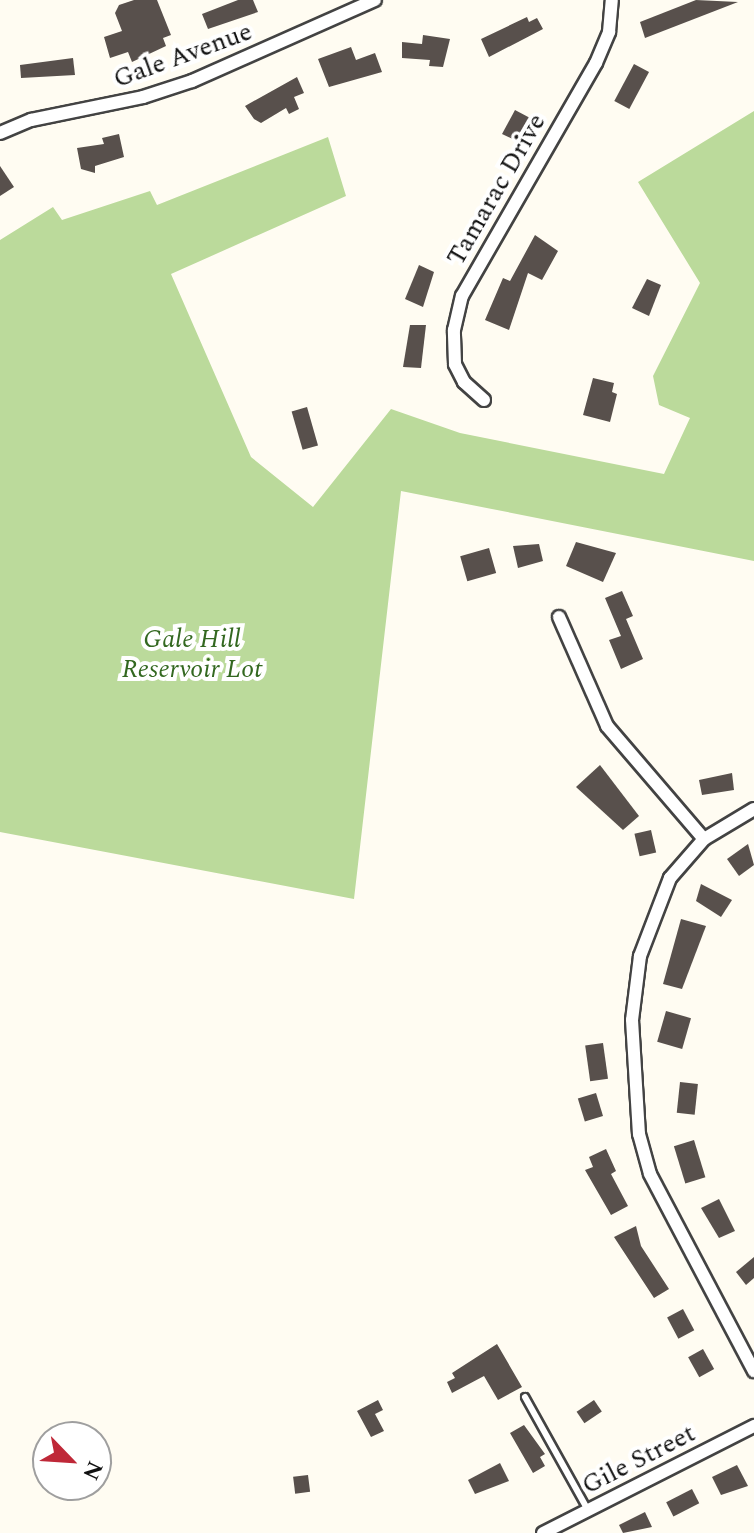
<!DOCTYPE html>
<style>
body{margin:0}
#map{position:relative;width:754px;height:1533px;overflow:hidden;background:#fffcf2;font-family:Spectral,serif}
div>[style]{position:absolute}
.forest>*{inset:0;background:#bbda9b}
.building>*{inset:0;background:#58504c;transform-origin:0 0}
.roads{filter:drop-shadow(2px 0 #434343) drop-shadow(-2px 0 #434343) drop-shadow(0 2px #434343) drop-shadow(0 -2px #434343)}
.service>*{height:6px;margin:-3px;padding:0 3px;transform-origin:3px;border-radius:3px;background:#fff}
.minor>*{height:12px;margin:-6px;padding:0 6px;transform-origin:6px;border-radius:6px;background:#fff}
span{translate:-50% -50%;white-space:nowrap;text-align:center;line-height:1.15;-webkit-text-stroke:8px #fff;paint-order:stroke}
.street-label{font-size:26px;color:#101010}
.park-label{font-size:26px;color:#336820;font-style:italic}
.north{position:absolute;left:32px;top:1421px;width:80px;height:80px;box-sizing:border-box;background:#fff;border:2px solid #9f9f9f;border-radius:50%;rotate:115deg;font-size:22px;font-weight:700;line-height:32px;text-align:center;color:#101010}
.north::after{content:'';display:block;margin:auto;width:28px;height:36px;background:#bf2838;clip-path:polygon(50% 0,100% 100%,50% 72%,0 100%)}
</style>
<div id="map">
<div class="forest">
<i style="clip-path:polygon(754px 111px,754px 561px,401px 491px,354px 899px,0 832px,0 240px,53px 207px,62px 220px,150px 191px,157px 205px,328px 137px,346px 196px,171px 274px,251px 457px,313px 507px,391px 409px,460px 433px,664px 474px,690px 418px,659px 405px,653px 376px,700px 283px,638px 182px)"></i>
</div>
<div class="building">
<i style="clip-path:polygon(134px 0,157px 0,171px 35px,163px 38px,166px 46px,132px 62px,128px 52px,110px 58px,104px 37px,122px 31px,115px 13px,119px 5px)"></i>
<i style="clip-path:polygon(238px 0,253px 0,258px 12px,208px 29px,202px 14px)"></i>
<i style="clip-path:polygon(696px 0,738px 2px,645px 38px,640px 22px)"></i>
<i style="clip-path:polygon(527px 17px,529px 22px,537px 18px,543px 29px,489px 57px,481px 39px)"></i>
<i style="clip-path:polygon(423px 35px,450px 39px,443px 67px,429px 66px,430px 60px,402px 58px,402px 42px,422px 44px)"></i>
<i style="clip-path:polygon(351px 47px,356px 60px,375px 53px,382px 72px,329px 87px,318px 59px)"></i>
<i style="clip-path:polygon(73px 58px,75px 75px,21px 78px,20px 65px)"></i>
<i style="left:634px;top:64px;width:17px;height:42px;rotate:28deg"></i>
<i style="clip-path:polygon(297px 77px,304px 93px,294px 97px,299px 109px,289px 114px,286px 108px,261px 123px,254px 119px,245px 106px)"></i>
<i style="clip-path:polygon(515px 110px,532px 119px,517px 141px,502px 134px)"></i>
<i style="clip-path:polygon(119px 134px,124px 157px,95px 166px,95px 173px,81px 169px,77px 148px,104px 144px,102px 138px)"></i>
<i style="clip-path:polygon(0 166px,14px 187px,0 196px)"></i>
<i style="clip-path:polygon(535px 235px,558px 251px,542px 280px,528px 273px,509px 330px,485px 320px,503px 278px,510px 281px)"></i>
<i style="clip-path:polygon(419px 265px,434px 272px,423px 307px,405px 299px)"></i>
<i style="clip-path:polygon(647px 279px,661px 285px,649px 316px,632px 308px)"></i>
<i style="clip-path:polygon(410px 325px,426px 325px,421px 368px,403px 367px)"></i>
<i style="clip-path:polygon(593px 378px,614px 383px,612px 392px,617px 394px,610px 422px,583px 415px)"></i>
<i style="left:307px;top:407px;width:40px;height:16px;rotate:74deg"></i>
<i style="clip-path:polygon(576px 542px,616px 553px,603px 582px,566px 566px)"></i>
<i style="clip-path:polygon(539px 544px,543px 561px,518px 568px,513px 546px)"></i>
<i style="left:489px;top:548px;width:26px;height:30px;rotate:74deg"></i>
<i style="clip-path:polygon(622px 591px,633px 616px,626px 619px,643px 659px,621px 669px,609px 640px,621px 636px,605px 598px)"></i>
<i style="clip-path:polygon(600px 765px,639px 816px,623px 830px,576px 787px)"></i>
<i style="clip-path:polygon(732px 773px,734px 790px,702px 795px,699px 780px)"></i>
<i style="left:651px;top:830px;width:23px;height:17px;rotate:77deg"></i>
<i style="clip-path:polygon(748px 844px,754px 865px,739px 876px,727px 859px)"></i>
<i style="clip-path:polygon(701px 884px,732px 900px,721px 917px,696px 901px)"></i>
<i style="clip-path:polygon(681px 919px,706px 926px,682px 989px,663px 984px)"></i>
<i style="left:666px;top:1011px;width:26px;height:32px;rotate:16deg"></i>
<i style="left:603px;top:1043px;width:36px;height:18px;rotate:82deg"></i>
<i style="left:680px;top:1082px;width:18px;height:31px;rotate:6deg"></i>
<i style="left:596px;top:1093px;width:24px;height:19px;rotate:73deg"></i>
<i style="left:694px;top:1140px;width:39px;height:21px;rotate:73deg"></i>
<i style="clip-path:polygon(606px 1149px,616px 1171px,611px 1174px,628px 1206px,611px 1215px,585px 1170px,593px 1167px,589px 1157px)"></i>
<i style="clip-path:polygon(719px 1199px,735px 1231px,719px 1238px,701px 1208px)"></i>
<i style="clip-path:polygon(636px 1226px,641px 1246px,669px 1289px,654px 1298px,614px 1237px)"></i>
<i style="clip-path:polygon(754px 1257px,754px 1278px,746px 1285px,736px 1272px)"></i>
<i style="left:683px;top:1309px;width:24px;height:18px;rotate:62deg"></i>
<i style="clip-path:polygon(497px 1344px,522px 1387px,498px 1400px,484px 1376px,452px 1393px,447px 1382px,455px 1378px,452px 1373px)"></i>
<i style="left:703px;top:1349px;width:23px;height:17px;rotate:61deg"></i>
<i style="clip-path:polygon(378px 1400px,383px 1410px,375px 1414px,384px 1431px,371px 1437px,357px 1411px)"></i>
<i style="left:594px;top:1400px;width:14px;height:21px;rotate:56deg"></i>
<i style="clip-path:polygon(524px 1425px,545px 1454px,540px 1457px,545px 1466px,533px 1473px,510px 1433px)"></i>
<i style="clip-path:polygon(500px 1463px,509px 1481px,475px 1494px,468px 1480px)"></i>
<i style="clip-path:polygon(737px 1465px,748px 1486px,721px 1495px,712px 1477px)"></i>
<i style="left:308px;top:1475px;width:17px;height:15px;rotate:83deg"></i>
<i style="left:692px;top:1489px;width:16px;height:29px;rotate:63deg"></i>
<i style="clip-path:polygon(645px 1512px,652px 1527px,623px 1533px,619px 1525px)"></i>
</div>
<div class="roads">
<div class="service">
<i style="left:525px;top:1397px;width:129px;rotate:60.9deg"></i>
</div>
<div class="minor">
<i style="left:0;top:133px;width:34px;rotate:-23deg"></i>
<i style="left:31px;top:120px;width:114px;rotate:-11.6deg"></i>
<i style="left:143px;top:97px;width:52px;rotate:-18.1deg"></i>
<i style="left:192px;top:81px;width:200px;rotate:-23.9deg"></i>
<i style="left:484px;top:400px;width:27px;rotate:-138deg"></i>
<i style="left:464px;top:382px;width:20px;rotate:-117deg"></i>
<i style="left:455px;top:364px;width:34px;rotate:-92deg"></i>
<i style="left:454px;top:330px;width:35px;rotate:-77deg"></i>
<i style="left:462px;top:296px;width:269px;rotate:-60.1deg"></i>
<i style="left:596px;top:63px;width:34px;rotate:-67deg"></i>
<i style="left:609px;top:32px;width:32px;rotate:-85deg"></i>
<i style="left:559px;top:617px;width:119px;rotate:66.2deg"></i>
<i style="left:607px;top:726px;width:149px;rotate:49.4deg"></i>
<i style="left:754px;top:809px;width:58px;rotate:149deg"></i>
<i style="left:704px;top:839px;width:52px;rotate:131.1deg"></i>
<i style="left:670px;top:878px;width:84px;rotate:111deg"></i>
<i style="left:640px;top:956px;width:64px;rotate:97.1deg"></i>
<i style="left:632px;top:1020px;width:114px;rotate:86.5deg"></i>
<i style="left:639px;top:1134px;width:41px;rotate:74.6deg"></i>
<i style="left:650px;top:1174px;width:223px;rotate:62.2deg"></i>
<i style="left:543px;top:1533px;width:237px;rotate:-26.9deg"></i>
</div>
</div>
<div class="street-label">
<span style="left:183px;top:56px;rotate:-20deg">Gale Avenue</span>
<span style="left:497px;top:190px;rotate:-60deg">Tamarac Drive</span>
<span style="left:639px;top:1460px;rotate:-27deg">Gile Street</span>
</div>
<div class="park-label">
<span style="left:192px;top:655px">Gale Hill<br>Reservoir Lot</span>
</div>
<div class="north">N</div>
</div>
